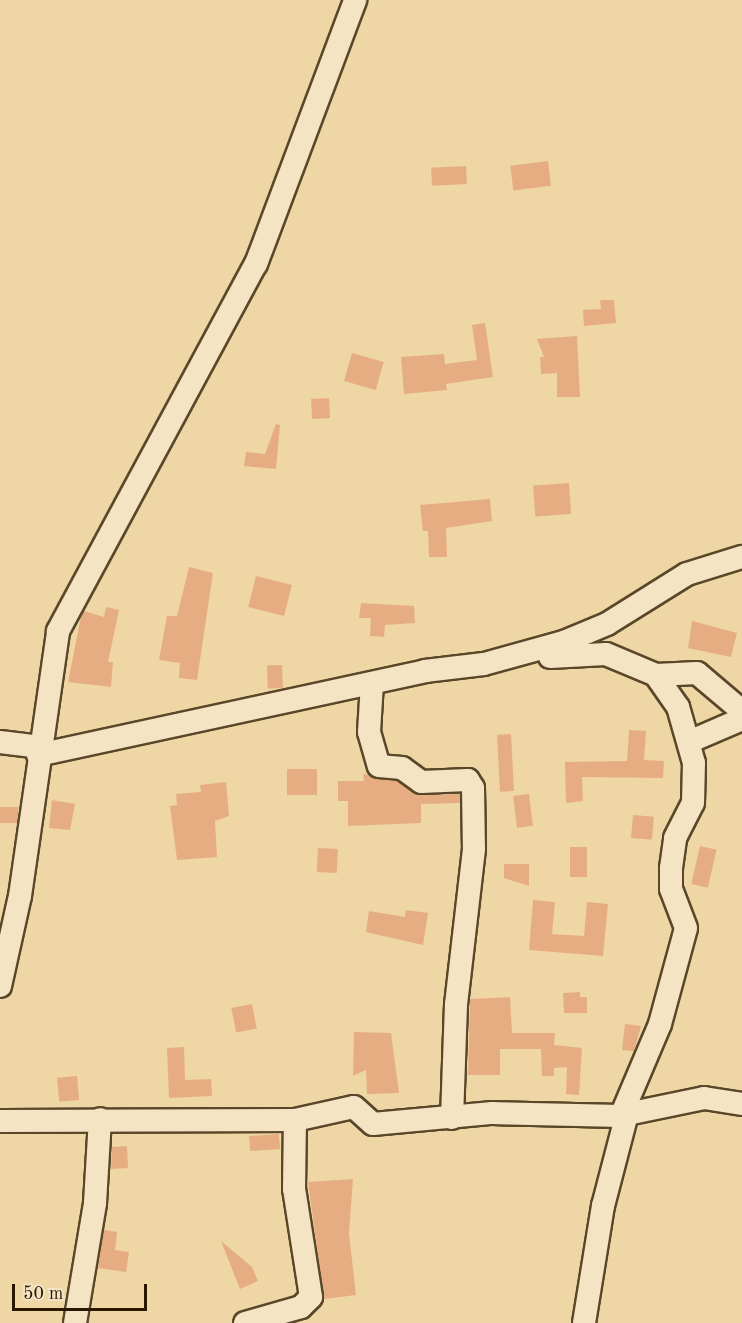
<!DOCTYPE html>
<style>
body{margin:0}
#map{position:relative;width:742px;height:1323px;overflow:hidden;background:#eed6a5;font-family:"Old Standard TT",serif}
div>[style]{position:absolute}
.building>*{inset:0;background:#e7ad82;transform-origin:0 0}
.roads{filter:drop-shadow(2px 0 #5a4729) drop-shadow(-2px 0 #5a4729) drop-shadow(0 2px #5a4729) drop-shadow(0 -2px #5a4729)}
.minor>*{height:22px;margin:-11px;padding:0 11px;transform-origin:11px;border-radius:11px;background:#f4e4c4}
span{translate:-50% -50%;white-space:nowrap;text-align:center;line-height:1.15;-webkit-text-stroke:5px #f4e4c4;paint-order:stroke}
.scale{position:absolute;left:12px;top:1284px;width:135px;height:27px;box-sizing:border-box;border:3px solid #291700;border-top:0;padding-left:8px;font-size:18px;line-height:21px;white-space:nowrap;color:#291700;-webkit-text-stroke:4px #f4e4c4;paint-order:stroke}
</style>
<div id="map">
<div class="building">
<i style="left:548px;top:161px;width:25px;height:38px;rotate:83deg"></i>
<i style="left:466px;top:166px;width:18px;height:35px;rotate:87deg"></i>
<i style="clip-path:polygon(600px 300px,614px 300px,616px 323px,584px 326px,583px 310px,601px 309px)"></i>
<i style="clip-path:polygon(485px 323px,493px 377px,446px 384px,447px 390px,404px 394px,401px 357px,444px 354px,445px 364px,477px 360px,472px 325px)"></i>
<i style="clip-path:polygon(577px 336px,580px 397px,557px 397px,557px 373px,541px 374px,540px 357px,544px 357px,537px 339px)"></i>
<i style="left:352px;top:353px;width:33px;height:29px;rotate:16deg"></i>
<i style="left:329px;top:398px;width:20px;height:18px;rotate:87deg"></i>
<i style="clip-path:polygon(276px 424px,280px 425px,276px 469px,244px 466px,246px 452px,265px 454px)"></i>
<i style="left:569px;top:483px;width:31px;height:36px;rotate:86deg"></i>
<i style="clip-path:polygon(490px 499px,492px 521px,446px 528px,447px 557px,429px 557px,428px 531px,423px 531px,420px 505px)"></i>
<i style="clip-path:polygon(189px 567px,213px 573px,197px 680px,179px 678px,180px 663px,159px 660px,167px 616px,177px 616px)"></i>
<i style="left:256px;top:576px;width:37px;height:32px;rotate:14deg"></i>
<i style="clip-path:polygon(361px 603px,414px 606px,415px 623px,385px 625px,384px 637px,370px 636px,371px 618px,359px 618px)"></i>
<i style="clip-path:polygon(106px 607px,119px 610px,108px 662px,113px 662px,111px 687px,68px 682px,81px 617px,84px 611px,104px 617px)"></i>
<i style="clip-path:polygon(692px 621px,737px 633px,731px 657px,688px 648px)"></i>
<i style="left:282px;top:665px;width:23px;height:15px;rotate:88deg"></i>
<i style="clip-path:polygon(629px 730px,646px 731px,644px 760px,664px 761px,663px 778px,582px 777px,583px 801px,566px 803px,565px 762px,627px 761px)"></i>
<i style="left:511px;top:734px;width:57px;height:14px;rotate:87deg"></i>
<i style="left:317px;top:769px;width:26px;height:30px;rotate:90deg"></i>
<i style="clip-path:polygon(363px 774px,397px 781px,421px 795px,460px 794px,460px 803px,421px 804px,421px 823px,348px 826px,348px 801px,338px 801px,338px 781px,364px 781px)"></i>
<i style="clip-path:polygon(226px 782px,229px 816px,215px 821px,217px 857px,177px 860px,170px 806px,177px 805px,176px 794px,201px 792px,200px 785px)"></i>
<i style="left:529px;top:794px;width:32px;height:16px;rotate:83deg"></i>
<i style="clip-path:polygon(52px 800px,75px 804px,70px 830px,49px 828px)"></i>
<i style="left:0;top:807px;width:18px;height:16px"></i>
<i style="left:633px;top:815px;width:21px;height:23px;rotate:5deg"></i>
<i style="left:700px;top:846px;width:17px;height:39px;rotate:13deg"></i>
<i style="left:570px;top:847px;width:17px;height:30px"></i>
<i style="left:318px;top:848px;width:20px;height:24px;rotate:3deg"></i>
<i style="clip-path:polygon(504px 864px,529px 864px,529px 886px,504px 878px)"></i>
<i style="clip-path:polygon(533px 900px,555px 902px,552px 934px,584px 936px,587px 902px,608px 904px,603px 956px,529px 950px)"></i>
<i style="clip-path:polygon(406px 910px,428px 913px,423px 945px,366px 932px,369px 911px,405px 917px)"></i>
<i style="clip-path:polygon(580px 992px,580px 997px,587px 997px,587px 1013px,564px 1013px,563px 993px)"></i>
<i style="clip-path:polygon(510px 997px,512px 1033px,555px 1033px,554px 1045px,582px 1048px,579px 1095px,566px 1094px,567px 1067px,554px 1068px,554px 1076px,542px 1076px,541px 1049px,500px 1049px,500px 1075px,468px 1075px,470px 999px)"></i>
<i style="left:252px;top:1004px;width:25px;height:21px;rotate:79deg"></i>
<i style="clip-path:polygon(625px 1024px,641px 1026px,634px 1051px,622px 1050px)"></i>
<i style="clip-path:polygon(354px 1032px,391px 1033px,399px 1093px,367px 1094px,366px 1070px,353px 1076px)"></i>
<i style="clip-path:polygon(184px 1047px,185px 1080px,211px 1079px,212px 1096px,169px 1098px,167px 1048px)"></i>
<i style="left:77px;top:1076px;width:24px;height:20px;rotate:85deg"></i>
<i style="left:279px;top:1134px;width:15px;height:30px;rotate:86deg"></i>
<i style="clip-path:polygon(127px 1146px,128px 1168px,111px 1169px,112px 1147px)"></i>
<i style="clip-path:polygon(353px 1179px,349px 1233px,356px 1295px,324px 1299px,308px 1182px)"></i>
<i style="clip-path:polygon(104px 1230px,117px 1232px,115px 1250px,129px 1252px,126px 1272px,98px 1268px)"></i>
<i style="clip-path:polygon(221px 1241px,252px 1267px,258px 1281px,240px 1289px)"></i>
</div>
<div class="roads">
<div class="minor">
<i style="left:550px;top:657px;width:56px;rotate:-3.1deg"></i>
<i style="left:606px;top:654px;width:54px;rotate:22.8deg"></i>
<i style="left:656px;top:675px;width:41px;rotate:-2.8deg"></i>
<i style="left:697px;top:673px;width:59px;rotate:40.2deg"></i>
<i style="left:372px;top:683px;width:49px;rotate:93.5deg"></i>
<i style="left:369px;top:732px;width:35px;rotate:74deg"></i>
<i style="left:379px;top:766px;width:23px;rotate:5deg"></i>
<i style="left:402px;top:768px;width:24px;rotate:36deg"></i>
<i style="left:421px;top:782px;width:47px;rotate:-2.4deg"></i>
<i style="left:468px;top:780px;width:9px;rotate:58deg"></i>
<i style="left:473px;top:788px;width:61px;rotate:89.1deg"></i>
<i style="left:474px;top:849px;width:156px;rotate:96.6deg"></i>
<i style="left:456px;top:1004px;width:114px;rotate:92deg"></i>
<i style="left:691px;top:741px;width:56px;rotate:-23.3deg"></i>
<i style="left:0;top:742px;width:39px;rotate:7deg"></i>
<i style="left:38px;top:755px;width:396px;rotate:-12.2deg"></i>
<i style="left:425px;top:671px;width:59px;rotate:-6.8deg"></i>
<i style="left:484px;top:664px;width:83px;rotate:-15.4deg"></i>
<i style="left:564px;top:642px;width:47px;rotate:-22.7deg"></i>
<i style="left:607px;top:624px;width:94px;rotate:-32deg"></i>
<i style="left:687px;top:574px;width:58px;rotate:-17.2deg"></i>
<i style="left:0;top:986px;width:92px;rotate:-77.5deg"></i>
<i style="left:20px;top:896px;width:268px;rotate:-81.8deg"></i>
<i style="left:58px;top:631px;width:417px;rotate:-61.7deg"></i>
<i style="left:256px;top:264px;width:282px;rotate:-69.4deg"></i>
<i style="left:627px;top:1114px;width:6px;rotate:162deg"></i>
<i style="left:621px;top:1116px;width:100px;rotate:-67deg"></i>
<i style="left:660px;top:1024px;width:99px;rotate:-74.8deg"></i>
<i style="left:686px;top:928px;width:42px;rotate:-111deg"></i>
<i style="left:671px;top:889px;width:21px;rotate:-90deg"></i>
<i style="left:671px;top:868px;width:30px;rotate:-82deg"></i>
<i style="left:675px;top:838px;width:39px;rotate:-63deg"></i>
<i style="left:693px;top:803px;width:40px;rotate:-88.6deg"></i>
<i style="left:694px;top:763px;width:58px;rotate:-105.9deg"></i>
<i style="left:678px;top:707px;width:39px;rotate:-125deg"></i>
<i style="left:0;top:1121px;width:295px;rotate:-0.2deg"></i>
<i style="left:295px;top:1120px;width:60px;rotate:-12.4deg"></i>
<i style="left:354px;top:1107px;width:25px;rotate:42deg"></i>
<i style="left:373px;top:1124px;width:120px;rotate:-5.3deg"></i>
<i style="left:492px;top:1113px;width:129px;rotate:1.3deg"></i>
<i style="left:75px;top:1323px;width:122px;rotate:-80.5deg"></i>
<i style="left:95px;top:1203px;width:84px;rotate:-86.6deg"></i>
<i style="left:245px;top:1323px;width:58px;rotate:-15.9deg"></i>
<i style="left:301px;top:1307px;width:14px;rotate:-45deg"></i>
<i style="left:311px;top:1297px;width:109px;rotate:-98.9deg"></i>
<i style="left:294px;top:1189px;width:69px;rotate:-89.2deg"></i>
<i style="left:584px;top:1323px;width:119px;rotate:-80.8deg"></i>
<i style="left:603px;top:1206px;width:95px;rotate:-75.4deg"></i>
<i style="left:627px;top:1114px;width:79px;rotate:-11.7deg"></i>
<i style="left:704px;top:1098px;width:38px;rotate:9deg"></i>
</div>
</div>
<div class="scale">50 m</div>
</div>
